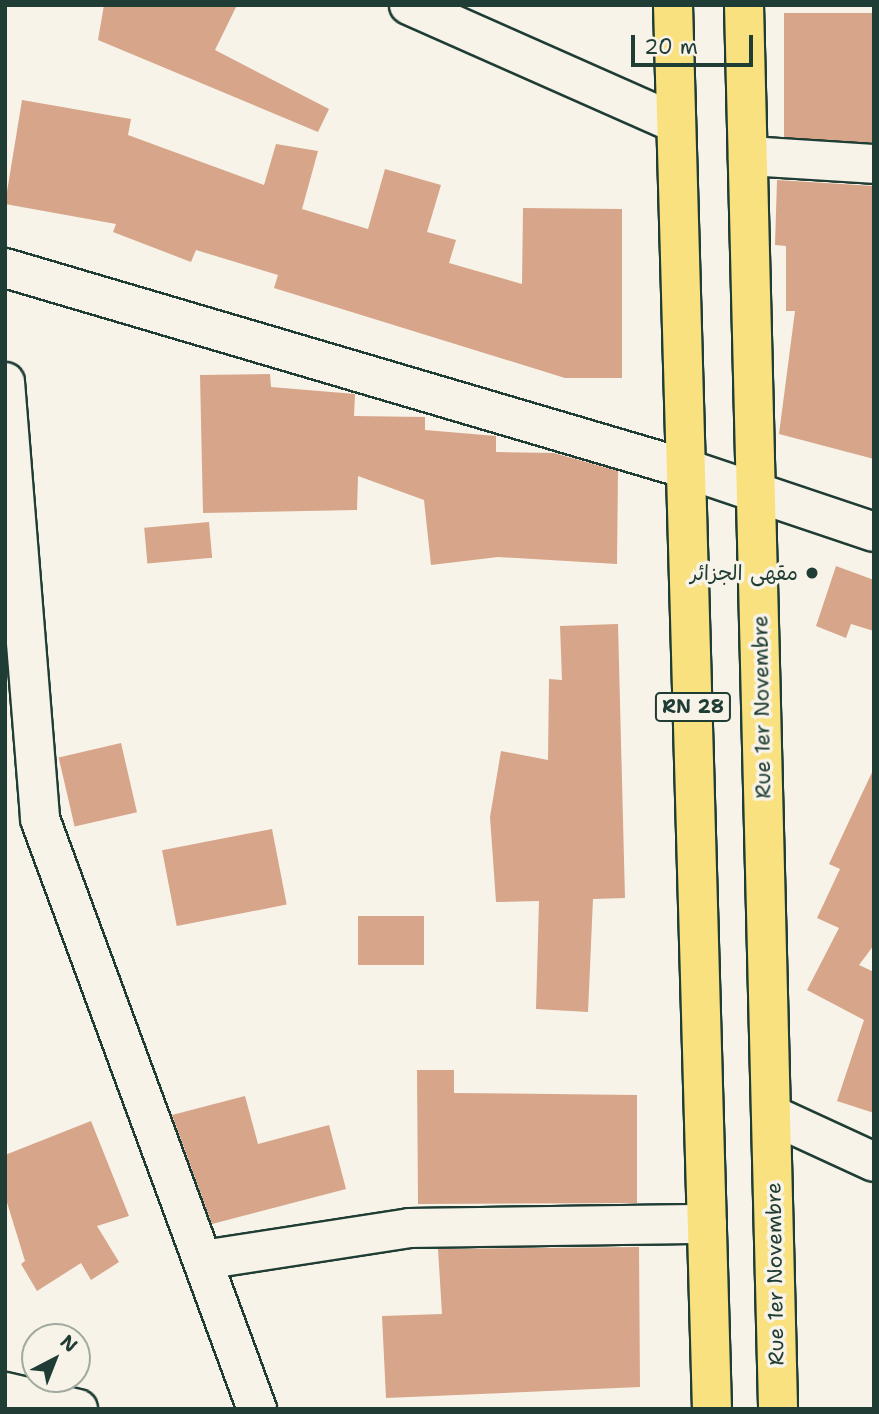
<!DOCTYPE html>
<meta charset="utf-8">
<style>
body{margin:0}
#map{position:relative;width:879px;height:1414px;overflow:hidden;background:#f7f3e8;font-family:"Shantell Sans","Playpen Sans Arabic",sans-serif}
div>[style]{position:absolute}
.building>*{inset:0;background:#d7a58a;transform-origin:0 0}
.roads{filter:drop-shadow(2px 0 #1f3d34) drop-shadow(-2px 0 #1f3d34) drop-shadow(0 2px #1f3d34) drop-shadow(0 -2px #1f3d34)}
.minor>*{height:38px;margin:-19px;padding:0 19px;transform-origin:19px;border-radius:19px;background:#f7f3e8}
.tertiary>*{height:38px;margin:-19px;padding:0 19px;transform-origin:19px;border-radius:19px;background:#f7f3e8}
.primary>*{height:38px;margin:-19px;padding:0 19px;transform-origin:19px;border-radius:19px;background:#fae180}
.dots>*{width:19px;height:19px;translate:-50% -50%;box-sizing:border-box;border:4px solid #f7f3e8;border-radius:50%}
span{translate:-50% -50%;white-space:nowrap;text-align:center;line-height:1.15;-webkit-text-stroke:7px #f7f3e8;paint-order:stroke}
.shield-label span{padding:2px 5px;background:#f7f3e8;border:2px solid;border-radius:5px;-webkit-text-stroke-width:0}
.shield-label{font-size:19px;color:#1f3d34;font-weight:700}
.poi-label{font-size:21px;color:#1f3d34}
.right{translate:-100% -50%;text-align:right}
.street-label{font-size:21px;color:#1f3d34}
.frame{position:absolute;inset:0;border:7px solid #1f3d34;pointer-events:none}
.north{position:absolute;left:21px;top:1323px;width:70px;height:70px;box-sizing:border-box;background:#f7f3e8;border:2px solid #a1aaa0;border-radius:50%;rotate:42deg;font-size:19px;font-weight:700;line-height:28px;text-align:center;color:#1f3d34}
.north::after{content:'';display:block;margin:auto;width:24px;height:32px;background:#1f3d34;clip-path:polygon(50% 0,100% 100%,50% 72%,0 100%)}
.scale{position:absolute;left:631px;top:35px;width:122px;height:32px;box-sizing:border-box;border:4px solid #1f3d34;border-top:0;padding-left:9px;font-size:21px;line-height:24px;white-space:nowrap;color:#1f3d34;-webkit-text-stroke:5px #f7f3e8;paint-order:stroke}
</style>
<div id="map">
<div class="building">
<i style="clip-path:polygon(104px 5px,237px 5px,215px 50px,329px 109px,318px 132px,98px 40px)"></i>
<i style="left:874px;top:13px;width:129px;height:90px;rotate:90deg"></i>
<i style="clip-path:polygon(22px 100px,131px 119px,128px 135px,264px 185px,276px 144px,318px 151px,302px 209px,368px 229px,385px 169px,441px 185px,427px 232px,456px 240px,449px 263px,522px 284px,523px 208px,622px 209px,622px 378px,565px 378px,274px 288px,278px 275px,196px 250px,191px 262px,113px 232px,116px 224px,5px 204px)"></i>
<i style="clip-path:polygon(777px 180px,874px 186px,874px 459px,779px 434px,795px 311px,786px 311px,786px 246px,775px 245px)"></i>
<i style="clip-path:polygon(270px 374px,271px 387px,355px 394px,354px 416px,425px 417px,425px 430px,496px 436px,496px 452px,554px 453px,618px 471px,617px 564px,498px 557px,431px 565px,424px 500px,358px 476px,357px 510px,203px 513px,200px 375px)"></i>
<i style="left:209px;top:522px;width:36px;height:65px;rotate:85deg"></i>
<i style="clip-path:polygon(836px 566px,874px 580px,874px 631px,851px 624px,846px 638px,816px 626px)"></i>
<i style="clip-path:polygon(618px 624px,625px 898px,593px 899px,588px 1012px,536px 1009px,539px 901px,496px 902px,490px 817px,501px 751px,548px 760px,549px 679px,562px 680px,560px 626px)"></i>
<i style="left:121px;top:743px;width:71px;height:64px;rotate:77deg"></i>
<i style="clip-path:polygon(874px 768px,874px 945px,859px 965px,874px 972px,874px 1113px,837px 1101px,864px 1020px,807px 990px,839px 928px,817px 918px,840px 869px,829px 864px)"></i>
<i style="left:272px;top:829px;width:77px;height:112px;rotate:79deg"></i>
<i style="left:358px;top:916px;width:66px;height:49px"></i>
<i style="clip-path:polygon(417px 1070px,454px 1070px,454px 1093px,637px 1095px,637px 1203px,418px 1204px)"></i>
<i style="clip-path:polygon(245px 1096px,258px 1144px,329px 1125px,346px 1189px,212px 1224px,172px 1115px)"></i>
<i style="clip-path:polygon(91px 1121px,129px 1216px,97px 1226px,119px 1262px,91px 1280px,81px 1263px,37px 1291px,21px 1264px,25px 1261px,5px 1196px,5px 1155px)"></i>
<i style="clip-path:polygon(639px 1247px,640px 1387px,386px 1398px,382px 1316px,442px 1314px,438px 1249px)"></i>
</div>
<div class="roads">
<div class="minor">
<i style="left:409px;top:5px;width:291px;rotate:23.9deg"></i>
<i style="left:748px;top:156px;width:126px;rotate:3.6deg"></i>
<i style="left:5px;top:268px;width:711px;rotate:16.42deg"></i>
<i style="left:5px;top:382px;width:438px;rotate:85.4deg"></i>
<i style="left:40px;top:819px;width:629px;rotate:69.81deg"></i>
<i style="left:772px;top:1115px;width:112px;rotate:24.7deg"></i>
<i style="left:203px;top:1260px;width:208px;rotate:-8.8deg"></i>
<i style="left:409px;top:1228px;width:298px;rotate:-0.8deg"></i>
<i style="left:5px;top:1392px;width:75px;rotate:13.1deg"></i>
</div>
<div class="tertiary">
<i style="left:687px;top:469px;width:197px;rotate:18.6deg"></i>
</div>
<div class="primary">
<i style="left:673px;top:5px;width:1405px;rotate:88.41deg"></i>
<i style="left:744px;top:5px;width:1404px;rotate:88.61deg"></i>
</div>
</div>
<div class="dots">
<i style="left:812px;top:573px;background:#1f3d34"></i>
</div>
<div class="shield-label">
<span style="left:693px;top:707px">RN 28</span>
</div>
<div class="poi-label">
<span class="right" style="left:798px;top:573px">مقهى الجزائر</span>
</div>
<div class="street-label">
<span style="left:762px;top:707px;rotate:-91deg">Rue 1er Novembre</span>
<span style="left:775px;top:1274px;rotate:-91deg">Rue 1er Novembre</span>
</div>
<div class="frame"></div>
<div class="north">N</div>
<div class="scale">20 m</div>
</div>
